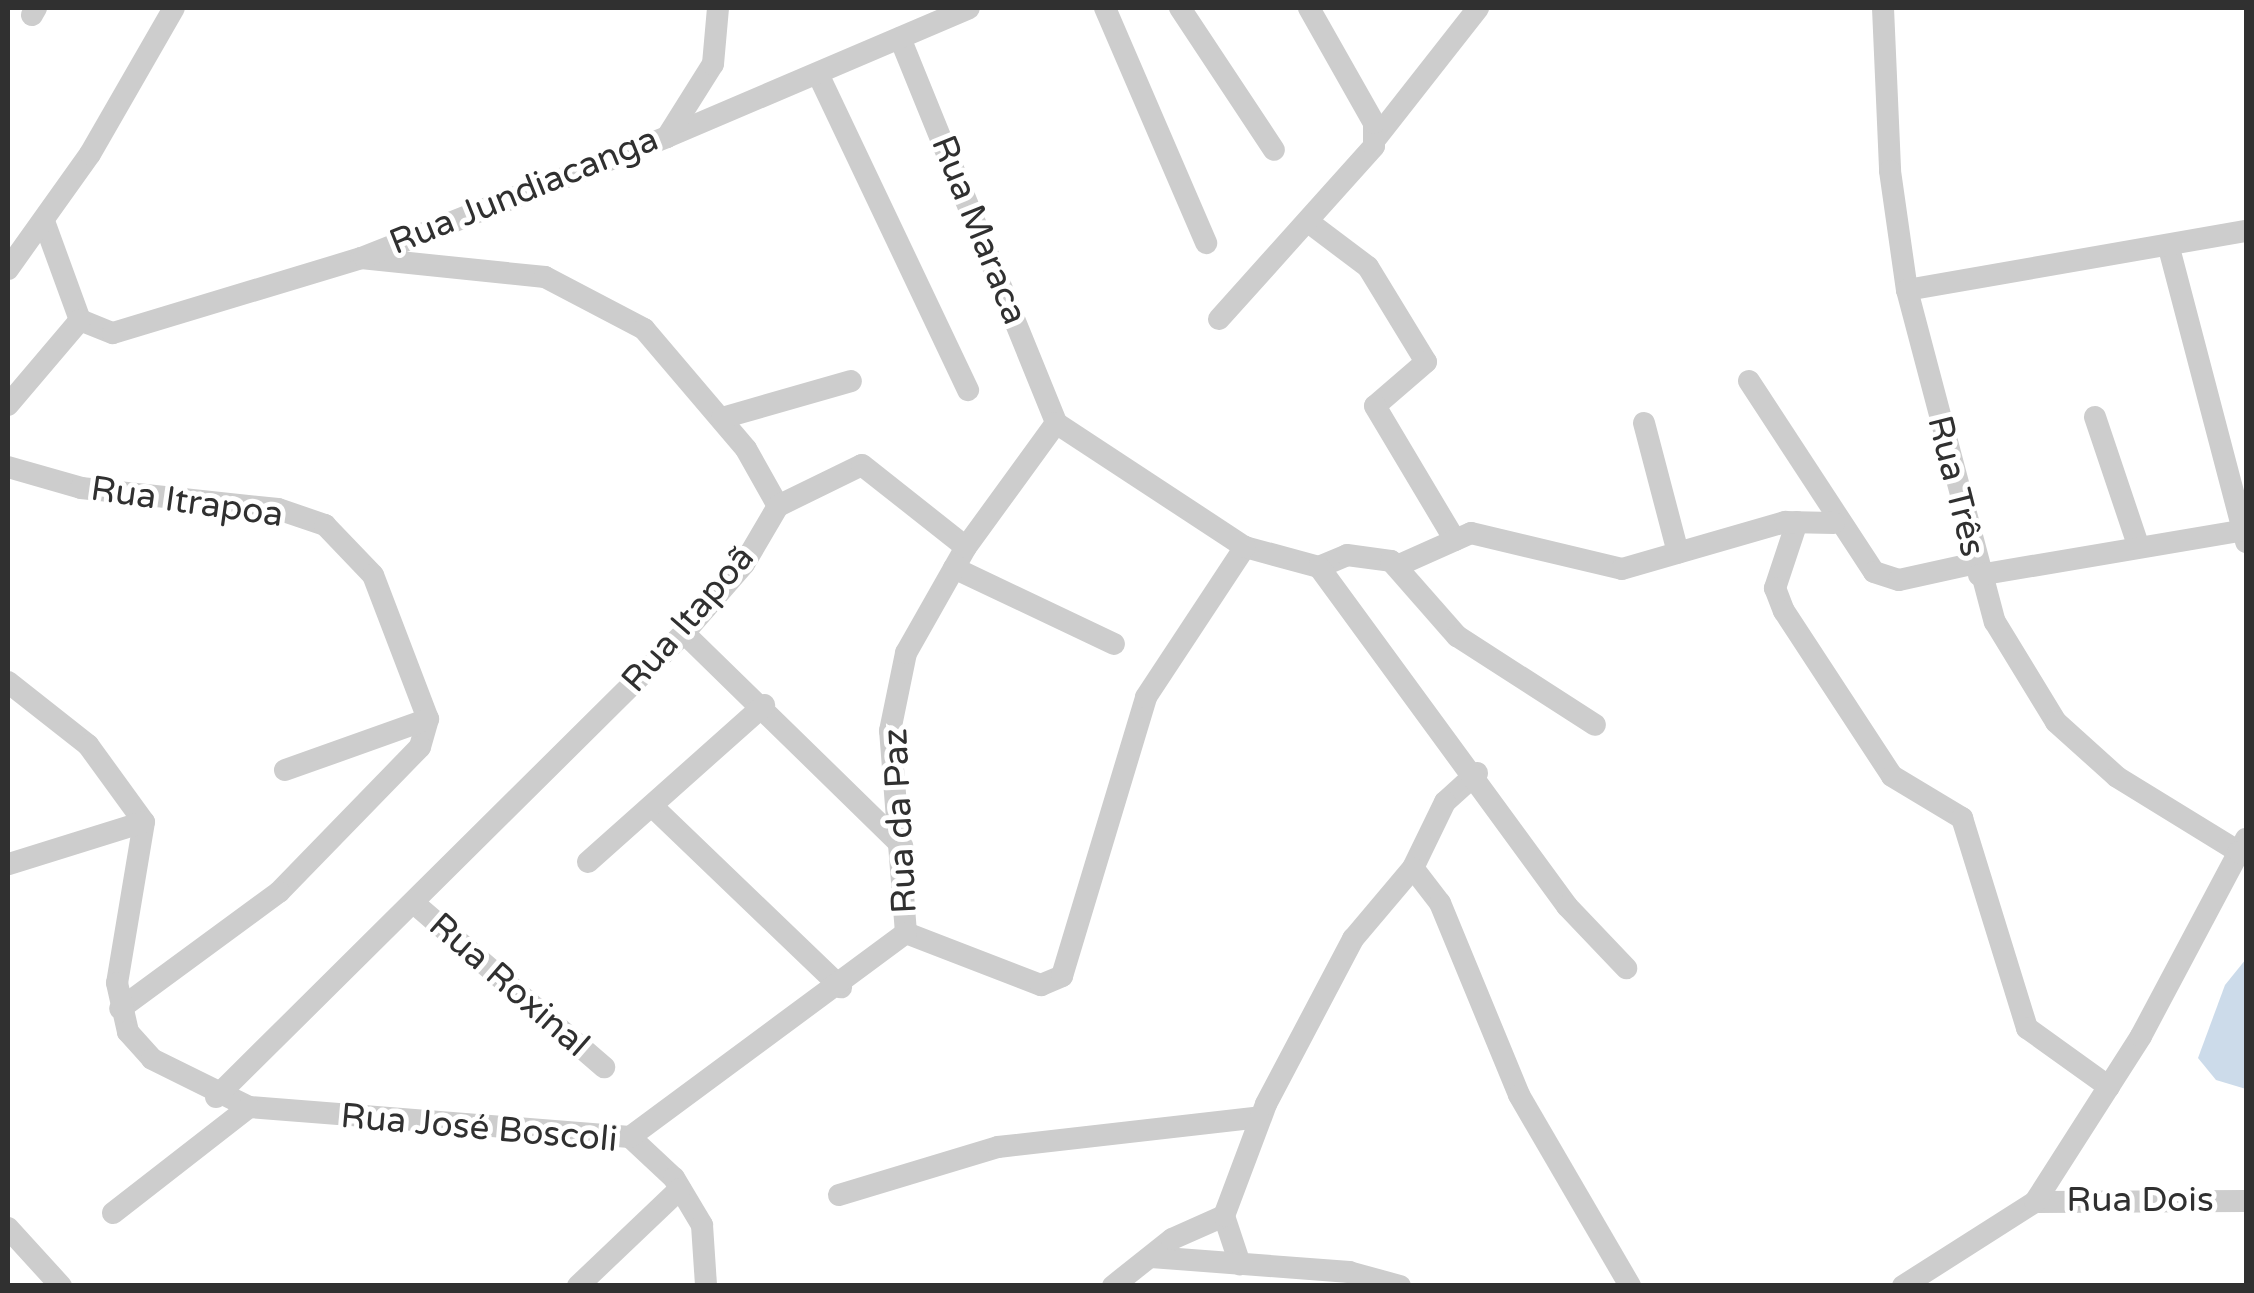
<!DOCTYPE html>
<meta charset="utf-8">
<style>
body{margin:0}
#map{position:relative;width:2254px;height:1293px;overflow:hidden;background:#fff;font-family:"Varela Round",sans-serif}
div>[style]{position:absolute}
.water>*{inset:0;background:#ccdbea}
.minor>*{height:22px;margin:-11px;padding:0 11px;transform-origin:11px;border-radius:11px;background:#cdcdcd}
span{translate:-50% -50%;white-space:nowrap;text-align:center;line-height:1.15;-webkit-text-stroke:10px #fff;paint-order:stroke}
.street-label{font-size:35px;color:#303030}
.frame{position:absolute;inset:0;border:10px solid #303030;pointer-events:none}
</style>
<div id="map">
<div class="water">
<i style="clip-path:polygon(2246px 959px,2246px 1089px,2216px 1080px,2198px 1058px,2225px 985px)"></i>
</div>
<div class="minor">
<i style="left:1105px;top:8px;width:256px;rotate:66.7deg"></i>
<i style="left:1180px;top:8px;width:170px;rotate:56.5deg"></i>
<i style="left:1883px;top:8px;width:163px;rotate:87.5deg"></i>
<i style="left:1890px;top:171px;width:120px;rotate:81.9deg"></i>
<i style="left:1907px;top:290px;width:343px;rotate:75.2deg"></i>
<i style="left:1995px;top:622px;width:117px;rotate:58.6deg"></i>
<i style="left:2056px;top:722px;width:82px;rotate:42deg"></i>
<i style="left:2117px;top:777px;width:143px;rotate:31.6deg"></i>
<i style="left:2239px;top:852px;width:15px;rotate:-62deg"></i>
<i style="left:32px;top:15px;width:8px;rotate:-60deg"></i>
<i style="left:900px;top:38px;width:415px;rotate:67.9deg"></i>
<i style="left:818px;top:74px;width:350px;rotate:64.6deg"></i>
<i style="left:667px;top:137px;width:328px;rotate:-23.1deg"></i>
<i style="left:1377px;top:137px;width:164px;rotate:-51.9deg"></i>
<i style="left:45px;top:224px;width:102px;rotate:70deg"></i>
<i style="left:80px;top:320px;width:35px;rotate:22deg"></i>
<i style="left:113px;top:333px;width:259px;rotate:-16.8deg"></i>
<i style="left:361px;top:258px;width:185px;rotate:5.9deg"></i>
<i style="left:545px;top:277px;width:112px;rotate:27.7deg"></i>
<i style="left:644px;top:329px;width:157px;rotate:49.6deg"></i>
<i style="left:746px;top:449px;width:65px;rotate:60.7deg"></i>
<i style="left:1311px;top:224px;width:71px;rotate:37deg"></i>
<i style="left:1368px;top:267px;width:111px;rotate:58.6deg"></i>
<i style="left:1426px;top:362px;width:67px;rotate:139.2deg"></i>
<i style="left:1375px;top:406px;width:156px;rotate:59.2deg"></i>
<i style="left:2169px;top:248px;width:304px;rotate:75.3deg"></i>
<i style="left:364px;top:257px;width:326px;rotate:-21.6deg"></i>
<i style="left:667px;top:137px;width:86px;rotate:-57.8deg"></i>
<i style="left:713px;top:64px;width:56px;rotate:-84.9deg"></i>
<i style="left:8px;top:269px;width:141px;rotate:-54.5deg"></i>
<i style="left:90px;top:154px;width:168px;rotate:-60.1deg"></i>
<i style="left:1907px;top:290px;width:344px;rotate:-9.9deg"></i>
<i style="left:1219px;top:319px;width:232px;rotate:-48.1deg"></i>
<i style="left:1374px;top:146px;width:23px;rotate:-90deg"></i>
<i style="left:1374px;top:123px;width:132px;rotate:-119.5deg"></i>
<i style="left:1749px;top:381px;width:228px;rotate:56.8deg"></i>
<i style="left:1874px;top:572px;width:26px;rotate:18deg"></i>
<i style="left:1899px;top:580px;width:79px;rotate:-12.4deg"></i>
<i style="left:8px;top:405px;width:111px;rotate:-49.7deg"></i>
<i style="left:2095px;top:417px;width:135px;rotate:71.4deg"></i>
<i style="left:722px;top:418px;width:134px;rotate:-16deg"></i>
<i style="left:1644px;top:423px;width:134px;rotate:75.3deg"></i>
<i style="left:8px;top:467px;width:76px;rotate:16deg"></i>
<i style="left:81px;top:488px;width:198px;rotate:6.1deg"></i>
<i style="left:278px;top:509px;width:50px;rotate:18.8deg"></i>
<i style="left:325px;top:525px;width:69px;rotate:46.2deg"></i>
<i style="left:373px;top:575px;width:154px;rotate:69.1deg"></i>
<i style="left:428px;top:719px;width:29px;rotate:106deg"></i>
<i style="left:420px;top:747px;width:202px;rotate:134.2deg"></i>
<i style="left:279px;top:892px;width:197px;rotate:143.7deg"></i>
<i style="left:1797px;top:522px;width:70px;rotate:108.4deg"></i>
<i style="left:1775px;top:588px;width:25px;rotate:69deg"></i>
<i style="left:1784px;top:611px;width:197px;rotate:56.8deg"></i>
<i style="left:1892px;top:776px;width:82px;rotate:31deg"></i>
<i style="left:1962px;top:818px;width:220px;rotate:72.8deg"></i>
<i style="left:2027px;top:1028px;width:101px;rotate:35.7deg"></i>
<i style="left:1397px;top:566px;width:81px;rotate:-24deg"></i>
<i style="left:1471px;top:533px;width:155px;rotate:13.4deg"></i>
<i style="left:1622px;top:569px;width:170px;rotate:-16.1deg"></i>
<i style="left:1785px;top:522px;width:49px;rotate:1.2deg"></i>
<i style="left:1319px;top:567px;width:30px;rotate:-23deg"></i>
<i style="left:1347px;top:555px;width:44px;rotate:7.8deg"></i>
<i style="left:1391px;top:561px;width:100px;rotate:48.7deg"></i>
<i style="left:1457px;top:636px;width:164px;rotate:32.8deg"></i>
<i style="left:954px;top:568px;width:177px;rotate:25.4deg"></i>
<i style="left:1979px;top:575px;width:264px;rotate:-9.6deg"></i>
<i style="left:684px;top:633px;width:305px;rotate:44.3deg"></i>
<i style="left:8px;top:682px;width:102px;rotate:38.2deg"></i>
<i style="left:88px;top:745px;width:95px;rotate:54deg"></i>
<i style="left:144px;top:822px;width:163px;rotate:99.5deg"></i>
<i style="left:117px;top:983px;width:50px;rotate:77.3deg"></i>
<i style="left:128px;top:1032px;width:36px;rotate:48deg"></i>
<i style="left:152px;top:1059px;width:108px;rotate:26.3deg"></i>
<i style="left:249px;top:1107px;width:382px;rotate:4.5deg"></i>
<i style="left:630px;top:1137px;width:60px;rotate:43deg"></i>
<i style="left:674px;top:1178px;width:55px;rotate:59.2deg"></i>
<i style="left:702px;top:1225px;width:61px;rotate:86.2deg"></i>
<i style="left:285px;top:770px;width:152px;rotate:-19.6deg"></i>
<i style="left:1477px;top:773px;width:43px;rotate:137.8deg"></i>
<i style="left:1445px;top:802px;width:73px;rotate:115.9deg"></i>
<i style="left:1413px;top:868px;width:44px;rotate:52.4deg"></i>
<i style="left:1440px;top:903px;width:208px;rotate:67.6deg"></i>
<i style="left:1519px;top:1095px;width:221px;rotate:59.8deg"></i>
<i style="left:652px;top:806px;width:262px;rotate:43.8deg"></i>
<i style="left:588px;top:862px;width:236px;rotate:-41.7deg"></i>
<i style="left:9px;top:864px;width:141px;rotate:-17.3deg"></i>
<i style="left:415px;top:904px;width:250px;rotate:40.8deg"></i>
<i style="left:906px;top:933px;width:145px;rotate:21.1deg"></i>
<i style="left:1041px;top:985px;width:23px;rotate:-23deg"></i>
<i style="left:1062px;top:976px;width:291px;rotate:-73.2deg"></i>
<i style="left:1146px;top:697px;width:180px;rotate:-56.6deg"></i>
<i style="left:1245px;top:547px;width:77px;rotate:15.1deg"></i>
<i style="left:1319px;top:567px;width:420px;rotate:53.8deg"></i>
<i style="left:1567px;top:906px;width:86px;rotate:46.4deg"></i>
<i style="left:906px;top:933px;width:203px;rotate:-94.5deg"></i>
<i style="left:890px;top:731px;width:80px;rotate:-78.4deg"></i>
<i style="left:906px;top:653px;width:122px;rotate:-60.5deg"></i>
<i style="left:966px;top:547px;width:153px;rotate:-54deg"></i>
<i style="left:1056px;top:423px;width:226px;rotate:33.3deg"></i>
<i style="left:216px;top:1097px;width:659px;rotate:-44.75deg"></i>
<i style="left:684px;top:633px;width:91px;rotate:-49deg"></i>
<i style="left:744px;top:564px;width:67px;rotate:-59.6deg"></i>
<i style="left:778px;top:506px;width:93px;rotate:-26deg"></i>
<i style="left:862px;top:465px;width:132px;rotate:38.3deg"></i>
<i style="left:630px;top:1137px;width:343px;rotate:-36.5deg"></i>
<i style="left:839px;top:1195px;width:166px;rotate:-16.8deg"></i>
<i style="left:998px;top:1147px;width:264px;rotate:-6.5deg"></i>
<i style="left:2035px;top:1202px;width:211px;rotate:-0.3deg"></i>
<i style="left:113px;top:1213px;width:172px;rotate:-37.9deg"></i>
<i style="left:1224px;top:1216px;width:51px;rotate:71.6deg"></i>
<i style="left:8px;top:1228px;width:79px;rotate:47.6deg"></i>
<i style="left:1151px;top:1257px;width:199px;rotate:4.3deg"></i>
<i style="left:1349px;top:1272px;width:53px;rotate:15.4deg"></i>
<i style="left:578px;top:1286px;width:141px;rotate:-43.6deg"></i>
<i style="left:1113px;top:1286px;width:75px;rotate:-38.5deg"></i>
<i style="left:1172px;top:1239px;width:57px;rotate:-23.9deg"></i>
<i style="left:1224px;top:1216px;width:120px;rotate:-69.4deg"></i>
<i style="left:1266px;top:1104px;width:187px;rotate:-62.2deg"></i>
<i style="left:1353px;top:939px;width:93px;rotate:-49.8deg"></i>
<i style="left:1903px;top:1286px;width:156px;rotate:-32.5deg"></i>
<i style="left:2035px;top:1202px;width:197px;rotate:-57.4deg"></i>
<i style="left:2141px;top:1036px;width:208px;rotate:-62deg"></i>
<i style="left:2239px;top:852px;width:8px;rotate:23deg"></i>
</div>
<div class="street-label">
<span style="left:524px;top:191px;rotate:-22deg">Rua Jundiacanga</span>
<span style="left:979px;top:230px;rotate:68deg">Rua Maraca</span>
<span style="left:1956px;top:486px;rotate:76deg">Rua Três</span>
<span style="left:187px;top:502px;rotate:8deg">Rua Itrapoa</span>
<span style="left:688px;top:619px;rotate:-49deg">Rua Itapoã</span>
<span style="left:900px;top:821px;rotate:-93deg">Rua da Paz</span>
<span style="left:509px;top:985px;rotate:41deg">Rua Roxinal</span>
<span style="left:479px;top:1128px;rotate:5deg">Rua José Boscoli</span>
<span style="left:2140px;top:1200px">Rua Dois</span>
</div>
<div class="frame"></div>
</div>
